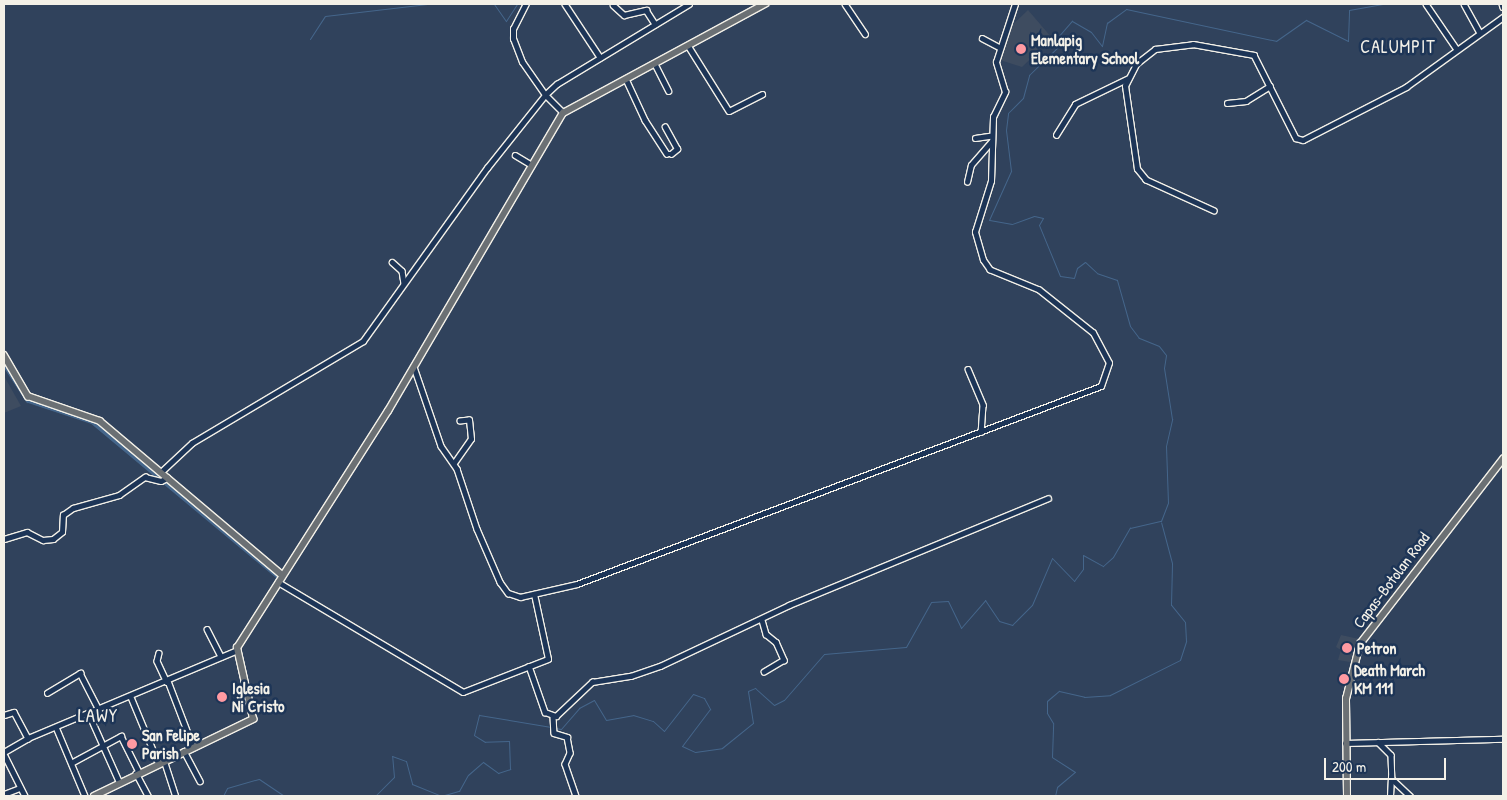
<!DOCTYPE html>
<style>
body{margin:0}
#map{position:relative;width:1507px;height:800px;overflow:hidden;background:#30425c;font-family:"Patrick Hand",sans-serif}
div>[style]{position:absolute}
.built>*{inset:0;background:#3e4c60}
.stream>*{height:1px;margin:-0.5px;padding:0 0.5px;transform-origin:0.5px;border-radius:0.5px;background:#45668b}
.canal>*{height:4.5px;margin:-2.25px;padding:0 2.25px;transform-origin:2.25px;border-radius:2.25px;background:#45668b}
.roads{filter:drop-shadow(1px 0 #f4f1e8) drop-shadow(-1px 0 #f4f1e8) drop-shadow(0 1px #f4f1e8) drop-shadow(0 -1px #f4f1e8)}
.minor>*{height:4.5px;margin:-2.25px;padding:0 2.25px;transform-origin:2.25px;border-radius:2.25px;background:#1d3557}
.major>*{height:5.5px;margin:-2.75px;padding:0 2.75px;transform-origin:2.75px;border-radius:2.75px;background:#6b7074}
.dots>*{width:14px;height:14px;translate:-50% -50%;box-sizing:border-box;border:2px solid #1d3557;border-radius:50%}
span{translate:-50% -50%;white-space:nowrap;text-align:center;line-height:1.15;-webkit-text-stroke:5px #1d3557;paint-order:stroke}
.poi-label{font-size:16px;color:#f4f1e8;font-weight:700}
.left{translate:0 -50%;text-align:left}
.street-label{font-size:16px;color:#f4f1e8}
.neighbourhood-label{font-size:18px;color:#f4f1e8;letter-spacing:1px}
.quarter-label{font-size:19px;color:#f4f1e8;letter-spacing:1px}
.frame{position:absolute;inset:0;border:5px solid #f4f1e8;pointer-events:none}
.scale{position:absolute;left:1324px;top:758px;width:122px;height:22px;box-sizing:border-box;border:2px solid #f4f1e8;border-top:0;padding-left:6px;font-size:15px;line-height:18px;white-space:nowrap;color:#f4f1e8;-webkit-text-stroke:4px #1d3557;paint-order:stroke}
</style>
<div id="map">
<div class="built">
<i style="clip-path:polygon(1028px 10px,1052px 38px,1022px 67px,1000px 60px,1004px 33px)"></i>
<i style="clip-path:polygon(4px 376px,21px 406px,4px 413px)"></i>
<i style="clip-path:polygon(1341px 635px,1359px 639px,1350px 662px,1338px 660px,1341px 650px,1336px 647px)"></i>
</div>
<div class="stream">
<i style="left:494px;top:4px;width:21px;rotate:55deg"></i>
<i style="left:506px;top:21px;width:20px;rotate:-57deg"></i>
<i style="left:310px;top:39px;width:27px;rotate:-57deg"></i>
<i style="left:325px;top:16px;width:103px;rotate:-6.7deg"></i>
<i style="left:555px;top:728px;width:6px;rotate:9deg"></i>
<i style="left:561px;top:729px;width:28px;rotate:-49deg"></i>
<i style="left:579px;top:708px;width:17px;rotate:-28deg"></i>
<i style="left:594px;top:700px;width:23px;rotate:59deg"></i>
<i style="left:606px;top:720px;width:27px;rotate:-10deg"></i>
<i style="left:633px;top:715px;width:21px;rotate:17deg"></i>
<i style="left:653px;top:721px;width:15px;rotate:42deg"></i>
<i style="left:664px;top:731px;width:47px;rotate:-51.9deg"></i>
<i style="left:693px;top:694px;width:12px;rotate:20deg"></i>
<i style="left:704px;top:698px;width:13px;rotate:61deg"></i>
<i style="left:710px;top:709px;width:46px;rotate:127.1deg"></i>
<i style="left:682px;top:746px;width:14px;rotate:25deg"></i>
<i style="left:695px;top:752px;width:27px;rotate:-8deg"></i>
<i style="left:722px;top:748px;width:40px;rotate:-39deg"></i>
<i style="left:753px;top:723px;width:32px;rotate:-99deg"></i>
<i style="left:748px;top:691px;width:8px;rotate:-23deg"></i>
<i style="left:755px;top:688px;width:25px;rotate:42deg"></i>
<i style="left:774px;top:705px;width:11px;rotate:-27deg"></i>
<i style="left:784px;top:700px;width:61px;rotate:-49deg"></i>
<i style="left:824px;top:654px;width:82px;rotate:-4.9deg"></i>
<i style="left:906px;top:647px;width:51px;rotate:-60.9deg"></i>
<i style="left:931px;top:602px;width:17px;rotate:-3deg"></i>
<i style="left:948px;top:601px;width:30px;rotate:64deg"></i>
<i style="left:961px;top:628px;width:37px;rotate:-49deg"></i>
<i style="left:985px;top:600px;width:25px;rotate:56deg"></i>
<i style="left:999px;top:621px;width:14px;rotate:17deg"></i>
<i style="left:1012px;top:625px;width:28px;rotate:-45deg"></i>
<i style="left:1032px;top:605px;width:51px;rotate:-66.9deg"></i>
<i style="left:1052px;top:558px;width:32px;rotate:46deg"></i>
<i style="left:1074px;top:581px;width:15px;rotate:-53deg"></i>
<i style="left:1083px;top:569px;width:14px;rotate:-90deg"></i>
<i style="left:1083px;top:555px;width:23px;rotate:29deg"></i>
<i style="left:1103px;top:566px;width:13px;rotate:-42deg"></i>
<i style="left:1113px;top:557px;width:34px;rotate:-60deg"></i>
<i style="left:1130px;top:528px;width:32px;rotate:-13deg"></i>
<i style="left:1161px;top:521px;width:19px;rotate:-69deg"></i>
<i style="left:1168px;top:503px;width:57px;rotate:-92deg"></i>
<i style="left:1166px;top:446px;width:28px;rotate:-77deg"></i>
<i style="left:1172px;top:419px;width:52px;rotate:-98.9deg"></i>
<i style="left:1164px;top:368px;width:13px;rotate:-81deg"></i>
<i style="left:1166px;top:355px;width:11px;rotate:-128deg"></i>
<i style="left:1159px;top:346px;width:22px;rotate:-158deg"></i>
<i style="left:1139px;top:338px;width:15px;rotate:-127deg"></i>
<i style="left:1130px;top:326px;width:48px;rotate:-105.8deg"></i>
<i style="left:1117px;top:280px;width:21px;rotate:-161deg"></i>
<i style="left:1097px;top:273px;width:16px;rotate:-137deg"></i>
<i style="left:1085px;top:262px;width:10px;rotate:143deg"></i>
<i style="left:1077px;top:268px;width:10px;rotate:107deg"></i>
<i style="left:1074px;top:278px;width:14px;rotate:-172deg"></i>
<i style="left:1060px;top:276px;width:55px;rotate:-112.4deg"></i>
<i style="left:1039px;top:225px;width:8px;rotate:-60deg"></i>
<i style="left:1043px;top:218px;width:9px;rotate:-167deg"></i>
<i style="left:1034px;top:216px;width:23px;rotate:160deg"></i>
<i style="left:1012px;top:224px;width:23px;rotate:-170deg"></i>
<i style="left:989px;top:220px;width:54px;rotate:-65.8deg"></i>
<i style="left:1011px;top:171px;width:41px;rotate:-97deg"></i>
<i style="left:1006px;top:130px;width:17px;rotate:-83deg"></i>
<i style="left:1008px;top:113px;width:21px;rotate:-45deg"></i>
<i style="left:1023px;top:98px;width:24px;rotate:-75deg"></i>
<i style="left:1029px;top:75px;width:40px;rotate:-44deg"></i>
<i style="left:1058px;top:47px;width:9px;rotate:-96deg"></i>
<i style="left:1057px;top:38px;width:23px;rotate:-49deg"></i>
<i style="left:1072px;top:21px;width:22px;rotate:30deg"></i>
<i style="left:1091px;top:32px;width:18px;rotate:52deg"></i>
<i style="left:1102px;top:46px;width:24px;rotate:-78deg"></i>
<i style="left:1107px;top:23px;width:24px;rotate:-36deg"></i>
<i style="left:1126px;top:9px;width:153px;rotate:12deg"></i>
<i style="left:1276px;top:41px;width:37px;rotate:-35deg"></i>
<i style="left:1306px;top:20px;width:47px;rotate:26.6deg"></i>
<i style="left:1348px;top:41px;width:31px;rotate:-88deg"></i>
<i style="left:1349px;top:10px;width:34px;rotate:-10deg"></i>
<i style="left:223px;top:796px;width:9px;rotate:-63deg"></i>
<i style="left:227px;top:788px;width:33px;rotate:-16deg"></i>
<i style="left:259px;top:779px;width:30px;rotate:34deg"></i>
<i style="left:375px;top:796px;width:27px;rotate:-45deg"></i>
<i style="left:394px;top:777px;width:21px;rotate:-95deg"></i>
<i style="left:392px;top:756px;width:15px;rotate:20deg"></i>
<i style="left:406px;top:761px;width:24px;rotate:75deg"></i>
<i style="left:412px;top:784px;width:31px;rotate:22deg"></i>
<i style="left:441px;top:796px;width:19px;rotate:-16deg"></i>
<i style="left:459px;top:791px;width:18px;rotate:-61deg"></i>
<i style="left:468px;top:775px;width:20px;rotate:-41deg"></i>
<i style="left:483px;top:762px;width:19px;rotate:36deg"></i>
<i style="left:498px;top:773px;width:13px;rotate:-18deg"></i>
<i style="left:510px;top:769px;width:28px;rotate:-92deg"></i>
<i style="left:509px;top:741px;width:24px;rotate:178deg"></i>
<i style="left:485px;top:742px;width:13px;rotate:-148deg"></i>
<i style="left:474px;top:735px;width:21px;rotate:-76deg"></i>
<i style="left:479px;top:715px;width:73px;rotate:9.5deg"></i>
<i style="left:1055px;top:796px;width:9px;rotate:-77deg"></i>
<i style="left:1057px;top:787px;width:23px;rotate:-40deg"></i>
<i style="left:1075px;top:772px;width:27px;rotate:-147deg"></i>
<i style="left:1052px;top:757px;width:34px;rotate:-88deg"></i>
<i style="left:1053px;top:723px;width:12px;rotate:-121deg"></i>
<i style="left:1047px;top:713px;width:12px;rotate:-90deg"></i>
<i style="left:1047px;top:701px;width:16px;rotate:-40deg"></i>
<i style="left:1059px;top:691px;width:26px;rotate:13deg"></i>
<i style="left:1084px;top:697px;width:26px;rotate:-4deg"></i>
<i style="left:1110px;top:695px;width:78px;rotate:-26.6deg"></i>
<i style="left:1180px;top:660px;width:20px;rotate:-72deg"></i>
<i style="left:1186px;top:641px;width:19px;rotate:-93deg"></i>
<i style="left:1185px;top:622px;width:22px;rotate:-129deg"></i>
<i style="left:1171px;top:605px;width:42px;rotate:-88.6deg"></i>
<i style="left:1172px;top:563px;width:42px;rotate:-105deg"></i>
</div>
<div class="canal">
<i style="left:4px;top:363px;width:44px;rotate:57deg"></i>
<i style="left:28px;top:400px;width:67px;rotate:18.2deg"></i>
<i style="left:92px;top:421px;width:242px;rotate:39.8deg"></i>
</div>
<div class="roads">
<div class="minor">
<i style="left:565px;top:4px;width:64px;rotate:56.6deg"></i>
<i style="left:845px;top:4px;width:36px;rotate:56deg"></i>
<i style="left:1426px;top:4px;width:53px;rotate:55.7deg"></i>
<i style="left:1464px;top:4px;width:33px;rotate:61deg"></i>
<i style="left:1502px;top:4px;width:3px;rotate:72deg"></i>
<i style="left:613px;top:5px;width:15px;rotate:42deg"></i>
<i style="left:624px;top:15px;width:23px;rotate:-13deg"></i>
<i style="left:646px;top:10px;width:17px;rotate:57deg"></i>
<i style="left:982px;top:38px;width:19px;rotate:28deg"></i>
<i style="left:689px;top:47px;width:75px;rotate:58deg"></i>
<i style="left:729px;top:111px;width:37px;rotate:-27deg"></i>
<i style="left:655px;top:64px;width:30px;rotate:63deg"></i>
<i style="left:626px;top:79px;width:45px;rotate:65.1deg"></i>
<i style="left:645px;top:120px;width:40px;rotate:57.1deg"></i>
<i style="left:667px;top:154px;width:4px"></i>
<i style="left:671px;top:154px;width:8px;rotate:-40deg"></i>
<i style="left:677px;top:149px;width:25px;rotate:-119deg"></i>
<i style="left:1227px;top:103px;width:19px;rotate:-6deg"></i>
<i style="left:1246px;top:101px;width:28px;rotate:-32deg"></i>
<i style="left:563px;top:113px;width:25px;rotate:-135deg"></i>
<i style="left:545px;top:95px;width:16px;rotate:-43deg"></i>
<i style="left:557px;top:84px;width:154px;rotate:-31.2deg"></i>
<i style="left:1056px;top:135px;width:36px;rotate:-58deg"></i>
<i style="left:1075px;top:104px;width:58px;rotate:-25.7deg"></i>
<i style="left:975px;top:138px;width:15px;rotate:-8deg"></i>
<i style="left:515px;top:155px;width:17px;rotate:31deg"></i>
<i style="left:967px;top:182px;width:17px;rotate:-77deg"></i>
<i style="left:971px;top:165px;width:30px;rotate:-49deg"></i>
<i style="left:1214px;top:211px;width:75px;rotate:-155.5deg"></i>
<i style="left:1146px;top:180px;width:14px;rotate:-129deg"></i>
<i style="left:1137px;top:169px;width:84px;rotate:-98.2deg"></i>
<i style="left:1125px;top:86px;width:25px;rotate:-63deg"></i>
<i style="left:1136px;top:64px;width:24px;rotate:-38deg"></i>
<i style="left:1155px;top:49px;width:38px;rotate:-7deg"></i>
<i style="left:1193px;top:44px;width:62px;rotate:10.2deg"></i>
<i style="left:1254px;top:55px;width:93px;rotate:63.2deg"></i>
<i style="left:1296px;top:138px;width:7px;rotate:16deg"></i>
<i style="left:1303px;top:140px;width:116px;rotate:-27.2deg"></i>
<i style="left:1406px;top:87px;width:120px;rotate:-35.8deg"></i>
<i style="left:392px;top:262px;width:13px;rotate:42deg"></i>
<i style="left:402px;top:271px;width:12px;rotate:81deg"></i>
<i style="left:414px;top:367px;width:83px;rotate:71.1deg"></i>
<i style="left:441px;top:446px;width:28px;rotate:55deg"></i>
<i style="left:457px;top:469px;width:63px;rotate:71.6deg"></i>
<i style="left:477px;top:529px;width:58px;rotate:66.5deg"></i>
<i style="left:500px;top:582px;width:14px;rotate:54deg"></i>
<i style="left:508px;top:593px;width:13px;rotate:18deg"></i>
<i style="left:520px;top:597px;width:58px;rotate:-12.8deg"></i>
<i style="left:577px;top:584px;width:560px;rotate:-20.7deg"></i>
<i style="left:1101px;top:386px;width:24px;rotate:-71deg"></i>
<i style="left:1109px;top:363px;width:34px;rotate:-118deg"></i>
<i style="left:1093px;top:333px;width:69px;rotate:-141.5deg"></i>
<i style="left:1039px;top:290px;width:53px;rotate:-157.8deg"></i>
<i style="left:990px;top:270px;width:12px;rotate:-125deg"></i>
<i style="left:983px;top:260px;width:29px;rotate:-106deg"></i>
<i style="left:975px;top:232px;width:53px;rotate:-72.6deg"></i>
<i style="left:991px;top:181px;width:64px;rotate:-88.2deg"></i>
<i style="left:993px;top:117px;width:28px;rotate:-64deg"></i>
<i style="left:1005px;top:92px;width:31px;rotate:-107deg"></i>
<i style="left:996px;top:62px;width:61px;rotate:-71.9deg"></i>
<i style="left:968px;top:369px;width:39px;rotate:67deg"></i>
<i style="left:983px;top:405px;width:27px;rotate:94deg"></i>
<i style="left:454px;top:463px;width:29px;rotate:-55deg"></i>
<i style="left:471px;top:439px;width:19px;rotate:-96deg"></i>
<i style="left:469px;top:420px;width:9px;rotate:174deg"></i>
<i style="left:161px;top:472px;width:42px;rotate:-43.1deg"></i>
<i style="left:192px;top:443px;width:199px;rotate:-30.8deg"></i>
<i style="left:363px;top:341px;width:213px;rotate:-54.4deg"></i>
<i style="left:487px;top:168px;width:93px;rotate:-51.5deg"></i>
<i style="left:545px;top:95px;width:40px;rotate:-124.9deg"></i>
<i style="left:522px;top:62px;width:25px;rotate:-111deg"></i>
<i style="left:513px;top:39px;width:10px;rotate:-90deg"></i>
<i style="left:513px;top:29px;width:28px;rotate:-63deg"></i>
<i style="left:4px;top:539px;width:24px;rotate:-17deg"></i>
<i style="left:27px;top:532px;width:18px;rotate:27deg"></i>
<i style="left:43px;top:540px;width:10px;rotate:-6deg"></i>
<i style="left:53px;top:539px;width:11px;rotate:-38deg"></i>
<i style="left:62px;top:532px;width:17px;rotate:-87deg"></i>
<i style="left:63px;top:515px;width:12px;rotate:-35deg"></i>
<i style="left:73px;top:508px;width:48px;rotate:-15.8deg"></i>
<i style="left:119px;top:495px;width:32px;rotate:-35deg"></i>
<i style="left:145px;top:477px;width:16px;rotate:14deg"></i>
<i style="left:161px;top:481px;width:7px;rotate:-27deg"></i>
<i style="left:278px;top:582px;width:215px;rotate:30.7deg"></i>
<i style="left:463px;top:692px;width:91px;rotate:-21.2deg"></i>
<i style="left:548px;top:659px;width:66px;rotate:-102.2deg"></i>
<i style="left:762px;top:620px;width:15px;rotate:74deg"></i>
<i style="left:766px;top:634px;width:13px;rotate:39deg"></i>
<i style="left:776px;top:642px;width:20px;rotate:66deg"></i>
<i style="left:784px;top:660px;width:23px;rotate:149deg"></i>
<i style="left:207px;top:629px;width:31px;rotate:63deg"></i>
<i style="left:159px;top:653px;width:8px;rotate:104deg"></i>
<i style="left:157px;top:661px;width:23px;rotate:65deg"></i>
<i style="left:529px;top:666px;width:49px;rotate:70.8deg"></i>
<i style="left:545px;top:712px;width:12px;rotate:20deg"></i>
<i style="left:556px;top:716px;width:50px;rotate:-43.4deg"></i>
<i style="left:592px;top:682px;width:39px;rotate:-9deg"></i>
<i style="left:631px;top:676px;width:31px;rotate:-19deg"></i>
<i style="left:660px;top:666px;width:143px;rotate:-25.3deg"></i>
<i style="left:789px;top:605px;width:280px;rotate:-22.4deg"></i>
<i style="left:168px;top:681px;width:70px;rotate:69deg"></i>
<i style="left:47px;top:693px;width:39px;rotate:-31deg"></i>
<i style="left:80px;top:673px;width:42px;rotate:62.8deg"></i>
<i style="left:131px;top:697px;width:70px;rotate:67.4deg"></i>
<i style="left:89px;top:714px;width:73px;rotate:65.9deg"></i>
<i style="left:4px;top:715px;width:10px;rotate:-17deg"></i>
<i style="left:14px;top:712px;width:30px;rotate:62deg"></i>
<i style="left:553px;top:716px;width:17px;rotate:87deg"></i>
<i style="left:554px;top:733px;width:14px;rotate:17deg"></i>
<i style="left:567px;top:737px;width:16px;rotate:79deg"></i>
<i style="left:570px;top:753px;width:12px;rotate:114deg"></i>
<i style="left:565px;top:764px;width:34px;rotate:71deg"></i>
<i style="left:56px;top:727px;width:75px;rotate:67.2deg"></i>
<i style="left:1378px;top:742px;width:18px;rotate:45deg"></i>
<i style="left:1391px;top:755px;width:24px;rotate:88deg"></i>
<i style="left:1392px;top:779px;width:25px;rotate:43deg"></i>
<i style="left:1345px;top:743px;width:158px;rotate:-1.5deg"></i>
<i style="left:184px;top:751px;width:34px;rotate:62deg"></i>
<i style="left:4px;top:752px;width:28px;rotate:-30deg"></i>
<i style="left:28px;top:738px;width:227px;rotate:-22.8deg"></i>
<i style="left:4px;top:754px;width:47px;rotate:63.4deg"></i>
<i style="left:164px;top:760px;width:38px;rotate:72deg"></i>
<i style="left:71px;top:763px;width:57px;rotate:-28.4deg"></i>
<i style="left:121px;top:736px;width:40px;rotate:63.4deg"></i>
<i style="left:136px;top:773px;width:26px;rotate:62deg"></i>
<i style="left:4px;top:794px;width:17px;rotate:-21deg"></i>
<i style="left:1390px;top:796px;width:19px;rotate:-87deg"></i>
</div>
<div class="major">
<i style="left:4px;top:355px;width:48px;rotate:59.7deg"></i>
<i style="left:28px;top:396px;width:76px;rotate:19.1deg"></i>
<i style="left:100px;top:421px;width:238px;rotate:40.2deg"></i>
<i style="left:94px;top:796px;width:177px;rotate:-25.8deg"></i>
<i style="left:253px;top:719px;width:73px;rotate:-102.7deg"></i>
<i style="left:237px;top:648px;width:281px;rotate:-57.5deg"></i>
<i style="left:388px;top:411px;width:346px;rotate:-59.6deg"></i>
<i style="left:563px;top:113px;width:230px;rotate:-28.4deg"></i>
<i style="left:1347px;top:796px;width:97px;rotate:-90.6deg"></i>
<i style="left:1346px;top:699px;width:57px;rotate:-75.7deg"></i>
<i style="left:1360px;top:644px;width:234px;rotate:-52.3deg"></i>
</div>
</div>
<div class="dots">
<i style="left:1021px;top:49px;background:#ff9aa2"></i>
<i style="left:1347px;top:648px;background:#ff9aa2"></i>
<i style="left:1344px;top:679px;background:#ff9aa2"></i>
<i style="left:222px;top:697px;background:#ff9aa2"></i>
<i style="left:132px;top:744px;background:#ff9aa2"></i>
</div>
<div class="poi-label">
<span class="left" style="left:1031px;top:49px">Manlapig<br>Elementary School</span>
<span class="left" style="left:1357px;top:648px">Petron</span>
<span class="left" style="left:1354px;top:679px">Death March<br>KM 111</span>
<span class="left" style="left:232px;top:697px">Iglesia<br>Ni Cristo</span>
<span class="left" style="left:142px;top:744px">San Felipe<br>Parish</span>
</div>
<div class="street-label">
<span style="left:1391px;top:580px;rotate:-53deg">Capas-Botolan Road</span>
</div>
<div class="neighbourhood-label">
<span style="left:1398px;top:47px">CALUMPIT</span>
</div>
<div class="quarter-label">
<span style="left:98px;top:716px">LAWY</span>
</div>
<div class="frame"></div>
<div class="scale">200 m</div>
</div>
